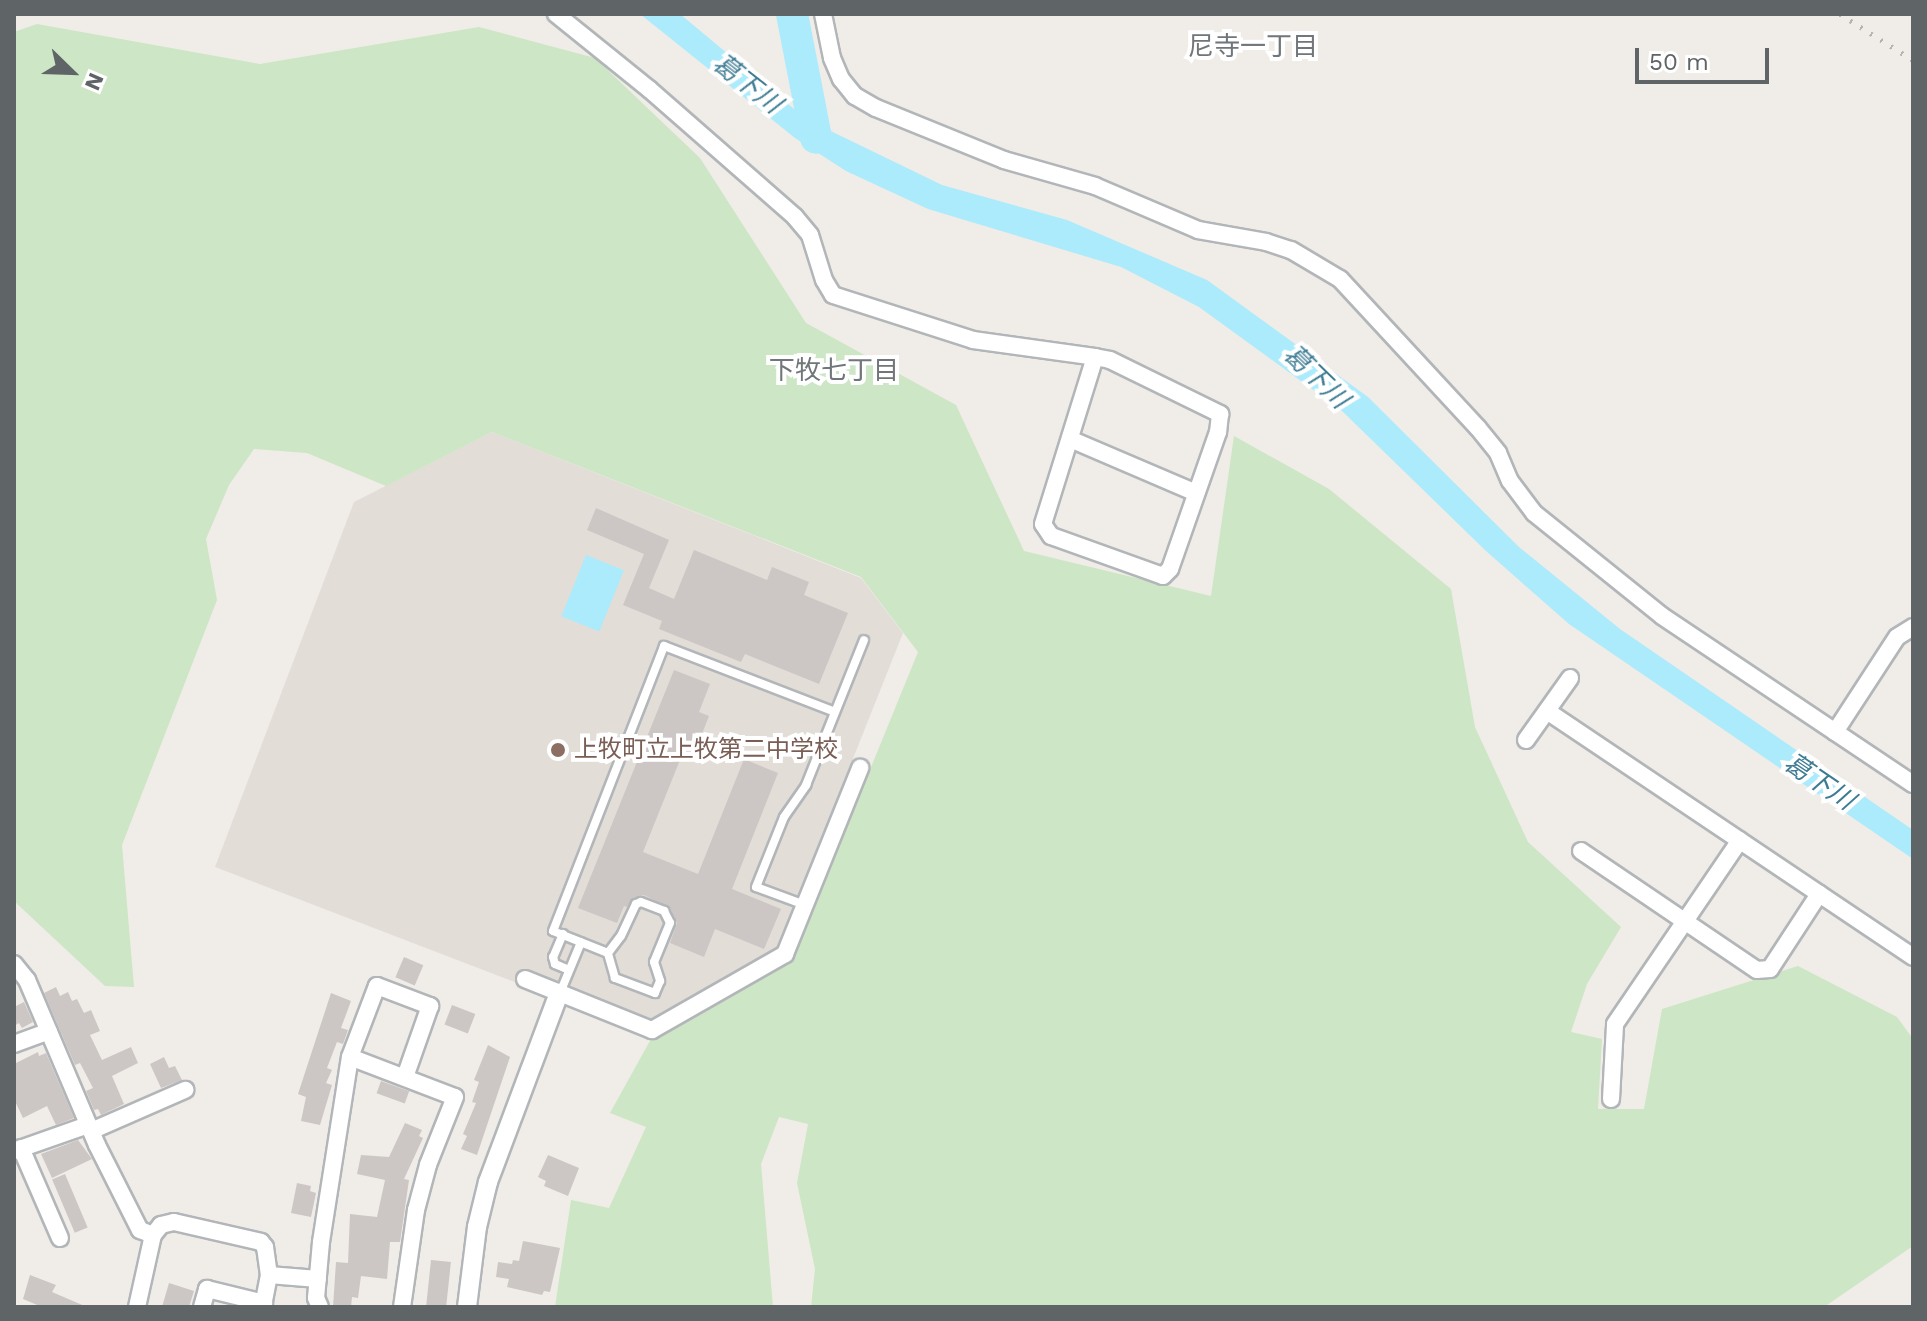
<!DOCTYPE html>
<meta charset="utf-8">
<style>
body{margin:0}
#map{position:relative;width:1927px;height:1321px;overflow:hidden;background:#f0ece7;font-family:"Work Sans","Noto Sans JP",sans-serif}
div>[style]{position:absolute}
.education>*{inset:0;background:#e3ddd8}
.green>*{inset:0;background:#cde6c5}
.water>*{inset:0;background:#acebfc;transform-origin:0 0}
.river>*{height:32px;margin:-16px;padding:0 16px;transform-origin:16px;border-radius:16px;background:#acebfc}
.building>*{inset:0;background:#ccc7c4;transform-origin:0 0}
.roads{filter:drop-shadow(2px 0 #b2b6b9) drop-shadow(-2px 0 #b2b6b9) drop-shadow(0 2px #b2b6b9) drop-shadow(0 -2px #b2b6b9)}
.service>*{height:8px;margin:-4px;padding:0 4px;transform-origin:4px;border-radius:4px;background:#fff}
.minor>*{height:16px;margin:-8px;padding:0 8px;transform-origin:8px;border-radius:8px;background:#fff}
.tertiary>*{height:18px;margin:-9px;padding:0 9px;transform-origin:9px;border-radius:9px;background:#fff}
.rail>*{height:5px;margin-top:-2.5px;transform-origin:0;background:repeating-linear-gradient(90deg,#b3b4b5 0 2px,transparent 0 12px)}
.dots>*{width:22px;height:22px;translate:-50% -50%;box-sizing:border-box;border:4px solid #fff;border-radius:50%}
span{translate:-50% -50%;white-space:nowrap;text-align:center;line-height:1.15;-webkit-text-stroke:8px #fff;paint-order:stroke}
.education-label{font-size:24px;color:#785e54}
.left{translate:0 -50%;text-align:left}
.neighbourhood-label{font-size:26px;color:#707679}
.water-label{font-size:26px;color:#3e7c94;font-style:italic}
.frame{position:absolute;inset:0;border:16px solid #5f6467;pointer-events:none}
.north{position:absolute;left:32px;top:32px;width:80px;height:80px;-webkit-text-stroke:6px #fff;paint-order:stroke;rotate:113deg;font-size:22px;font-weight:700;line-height:32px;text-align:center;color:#5f6467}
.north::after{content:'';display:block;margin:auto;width:28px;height:36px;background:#5f6467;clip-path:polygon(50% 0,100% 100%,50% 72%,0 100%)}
.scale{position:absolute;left:1635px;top:48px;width:134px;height:36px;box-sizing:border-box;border:4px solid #5f6467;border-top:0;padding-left:10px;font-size:24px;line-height:28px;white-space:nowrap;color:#5f6467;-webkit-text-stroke:6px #fff;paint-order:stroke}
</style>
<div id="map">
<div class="education">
<i style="clip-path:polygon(492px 432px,861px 578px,903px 633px,778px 947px,653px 1022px,520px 984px,215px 867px,354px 502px)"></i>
</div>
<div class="green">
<i style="clip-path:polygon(37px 24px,260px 64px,479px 27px,595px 58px,700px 158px,806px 323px,956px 405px,1024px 551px,1211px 596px,1234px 436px,1329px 489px,1451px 589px,1475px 727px,1528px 842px,1621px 927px,1587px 984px,1571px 1032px,1602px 1039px,1598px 1109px,1644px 1109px,1662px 1009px,1798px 966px,1897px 1017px,1913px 1039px,1913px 1246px,1824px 1307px,811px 1307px,815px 1269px,797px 1183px,808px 1124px,779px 1117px,761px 1164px,773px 1307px,555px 1307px,571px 1200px,609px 1208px,646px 1127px,610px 1113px,651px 1039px,794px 956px,918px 652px,861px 577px,492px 432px,386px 486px,307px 453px,254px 449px,229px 485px,206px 539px,217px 600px,122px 845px,134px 987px,105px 986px,14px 901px,14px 32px)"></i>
</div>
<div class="water">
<i style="clip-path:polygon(640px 14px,680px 14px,806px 119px,942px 185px,1067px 220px,1207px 280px,1368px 397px,1519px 547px,1620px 629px,1913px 830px,1913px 859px,1569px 624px,1486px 551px,1341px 410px,1199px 307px,1121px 267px,928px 209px,846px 171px,795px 138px)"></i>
<i style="left:586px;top:555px;width:41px;height:66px;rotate:22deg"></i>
</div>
<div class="river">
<i style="left:792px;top:14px;width:126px;rotate:79deg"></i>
</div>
<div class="building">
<i style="clip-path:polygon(596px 508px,669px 540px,649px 588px,674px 599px,694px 550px,767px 580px,772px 567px,809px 582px,804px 595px,848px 613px,819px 684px,745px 654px,741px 662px,659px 629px,662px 621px,623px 605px,644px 554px,587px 530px)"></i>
<i style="clip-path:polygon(674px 670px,710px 684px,699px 712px,709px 716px,696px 749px,686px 745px,643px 852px,698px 874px,744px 759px,778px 773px,732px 889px,781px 909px,764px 949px,715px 929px,704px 957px,670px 943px,677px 923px,670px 908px,644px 895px,633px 898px,627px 907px,624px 906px,617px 923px,578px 908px)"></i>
<i style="left:404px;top:957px;width:21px;height:22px;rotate:23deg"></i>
<i style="clip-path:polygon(56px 987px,60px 996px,68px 992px,72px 1001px,77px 999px,84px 1013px,91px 1010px,100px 1031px,90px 1035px,102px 1060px,131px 1047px,138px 1063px,112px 1076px,124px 1104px,101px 1115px,98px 1109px,94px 1110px,86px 1091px,93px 1088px,80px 1063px,75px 1065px,44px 993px)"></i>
<i style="clip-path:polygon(331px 993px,351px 1001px,341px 1028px,348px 1030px,343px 1044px,337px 1042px,327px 1068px,332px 1070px,326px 1083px,332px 1085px,320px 1125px,301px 1121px,306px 1097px,298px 1094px)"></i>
<i style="clip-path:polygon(24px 1002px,33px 1022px,22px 1028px,19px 1023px,14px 1026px,14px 1007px)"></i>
<i style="left:452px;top:1005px;width:25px;height:21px;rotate:21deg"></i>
<i style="clip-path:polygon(488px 1045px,510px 1057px,477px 1155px,461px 1149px,467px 1136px,463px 1134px,476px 1103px,472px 1102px,479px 1082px,474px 1080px)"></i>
<i style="clip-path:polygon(38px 1052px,39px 1056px,46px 1053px,74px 1118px,56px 1125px,47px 1106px,23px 1118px,14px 1099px,14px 1064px)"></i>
<i style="clip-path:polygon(164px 1057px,169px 1068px,175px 1066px,182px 1080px,161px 1088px,150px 1064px)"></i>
<i style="left:381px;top:1081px;width:30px;height:13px;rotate:20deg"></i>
<i style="clip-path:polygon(405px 1123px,422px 1130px,419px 1136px,423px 1138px,404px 1179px,409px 1180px,400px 1242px,390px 1242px,387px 1279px,361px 1276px,358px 1298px,352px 1297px,351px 1307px,333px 1307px,336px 1262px,348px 1263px,350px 1214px,377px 1217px,385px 1180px,357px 1174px,361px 1155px,389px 1157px)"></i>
<i style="clip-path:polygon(78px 1140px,92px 1159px,52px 1178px,41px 1154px)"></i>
<i style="clip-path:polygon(548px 1155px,579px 1168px,568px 1196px,544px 1186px,546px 1181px,538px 1177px)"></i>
<i style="left:65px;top:1174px;width:58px;height:14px;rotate:67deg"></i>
<i style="clip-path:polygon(297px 1183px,311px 1186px,310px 1191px,316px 1193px,311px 1217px,291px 1213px)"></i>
<i style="clip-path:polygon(523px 1241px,560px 1248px,550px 1292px,544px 1291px,542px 1295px,507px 1287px,509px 1279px,496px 1277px,498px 1262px,512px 1264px,513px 1260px,519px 1261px)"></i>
<i style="left:431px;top:1260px;width:20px;height:47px;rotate:6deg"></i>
<i style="clip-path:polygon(30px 1275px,56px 1285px,52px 1292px,87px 1307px,42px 1307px,23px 1299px)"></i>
<i style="clip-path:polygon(169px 1283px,194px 1291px,189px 1307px,162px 1307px)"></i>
</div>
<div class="roads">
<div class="service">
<i style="left:805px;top:905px;width:52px;rotate:-159.8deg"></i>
<i style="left:756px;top:887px;width:75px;rotate:-68.2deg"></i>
<i style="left:784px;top:817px;width:39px;rotate:-55deg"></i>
<i style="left:806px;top:785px;width:156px;rotate:-68.2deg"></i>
<i style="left:563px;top:934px;width:25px;rotate:113deg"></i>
<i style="left:553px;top:957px;width:7px;rotate:74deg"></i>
<i style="left:555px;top:964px;width:15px;rotate:23deg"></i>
<i style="left:608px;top:953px;width:21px;rotate:-53deg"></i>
<i style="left:621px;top:936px;width:35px;rotate:-65deg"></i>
<i style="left:636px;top:904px;width:5px;rotate:-22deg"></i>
<i style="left:641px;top:902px;width:25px;rotate:21deg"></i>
<i style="left:664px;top:911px;width:13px;rotate:63deg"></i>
<i style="left:670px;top:923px;width:42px;rotate:112.3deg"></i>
<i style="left:654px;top:962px;width:20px;rotate:72deg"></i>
<i style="left:660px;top:981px;width:13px;rotate:113deg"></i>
<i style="left:655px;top:993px;width:43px;rotate:-159.4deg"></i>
<i style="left:615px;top:978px;width:26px;rotate:-106deg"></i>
<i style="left:608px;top:953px;width:59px;rotate:-158.2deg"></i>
<i style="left:553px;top:931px;width:306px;rotate:-68.7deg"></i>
<i style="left:664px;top:646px;width:183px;rotate:21.1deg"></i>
<i style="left:560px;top:993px;width:55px;rotate:-67.6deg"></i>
</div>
<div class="minor">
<i style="left:556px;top:14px;width:119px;rotate:38.9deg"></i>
<i style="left:649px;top:89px;width:194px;rotate:41.2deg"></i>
<i style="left:795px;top:217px;width:23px;rotate:50deg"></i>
<i style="left:810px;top:235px;width:47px;rotate:72.7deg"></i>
<i style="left:824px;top:280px;width:17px;rotate:59deg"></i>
<i style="left:833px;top:295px;width:147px;rotate:17.8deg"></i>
<i style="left:973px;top:340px;width:123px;rotate:7.9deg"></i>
<i style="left:1095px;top:357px;width:15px;rotate:11deg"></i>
<i style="left:1110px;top:360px;width:123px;rotate:26.1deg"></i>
<i style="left:1220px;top:414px;width:18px;rotate:96deg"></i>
<i style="left:1218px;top:432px;width:145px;rotate:109.3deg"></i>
<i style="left:1170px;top:569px;width:10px;rotate:135deg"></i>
<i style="left:1163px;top:576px;width:119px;rotate:-160.3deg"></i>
<i style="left:1051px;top:536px;width:14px;rotate:-124deg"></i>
<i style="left:1043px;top:524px;width:175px;rotate:-72.7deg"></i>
<i style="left:823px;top:14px;width:45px;rotate:78.4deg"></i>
<i style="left:832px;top:58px;width:23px;rotate:67deg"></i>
<i style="left:841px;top:79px;width:22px;rotate:51deg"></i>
<i style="left:855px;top:96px;width:24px;rotate:30deg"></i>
<i style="left:876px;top:108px;width:138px;rotate:22.1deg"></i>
<i style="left:1004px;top:160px;width:95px;rotate:15.9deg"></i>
<i style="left:1095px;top:186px;width:112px;rotate:23.1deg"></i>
<i style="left:1198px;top:230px;width:69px;rotate:10deg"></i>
<i style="left:1266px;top:242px;width:26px;rotate:18deg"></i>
<i style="left:1291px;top:250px;width:57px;rotate:30.6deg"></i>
<i style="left:1340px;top:279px;width:203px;rotate:47.2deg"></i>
<i style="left:1478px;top:428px;width:32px;rotate:51deg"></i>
<i style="left:1498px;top:453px;width:30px;rotate:67deg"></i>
<i style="left:1510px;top:481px;width:40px;rotate:53deg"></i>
<i style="left:1534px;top:513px;width:164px;rotate:38.8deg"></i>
<i style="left:1662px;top:616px;width:302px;rotate:33.8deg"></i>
<i style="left:1070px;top:439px;width:137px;rotate:23.2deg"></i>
<i style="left:1547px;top:711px;width:441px;rotate:33.9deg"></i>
<i style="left:1835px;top:732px;width:113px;rotate:-56.9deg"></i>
<i style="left:1897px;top:637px;width:19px;rotate:-32deg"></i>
<i style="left:1526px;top:740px;width:76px;rotate:-54.6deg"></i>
<i style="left:1581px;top:851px;width:212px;rotate:34.1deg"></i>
<i style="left:1757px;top:970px;width:13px;rotate:-4deg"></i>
<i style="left:1770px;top:969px;width:90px;rotate:-56.8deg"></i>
<i style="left:14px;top:964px;width:21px;rotate:51deg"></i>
<i style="left:27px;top:980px;width:179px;rotate:67deg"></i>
<i style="left:97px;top:1145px;width:95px;rotate:63.2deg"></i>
<i style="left:140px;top:1230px;width:14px;rotate:21deg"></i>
<i style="left:525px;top:979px;width:137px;rotate:21.9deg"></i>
<i style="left:652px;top:1030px;width:153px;rotate:-29.7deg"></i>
<i style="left:785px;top:954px;width:201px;rotate:-68deg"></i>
<i style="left:14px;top:1044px;width:37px;rotate:-20deg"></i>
<i style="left:350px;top:1057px;width:112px;rotate:20.9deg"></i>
<i style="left:455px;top:1097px;width:73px;rotate:111.7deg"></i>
<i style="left:428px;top:1165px;width:47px;rotate:104.9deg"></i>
<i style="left:416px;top:1210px;width:98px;rotate:98.2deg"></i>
<i style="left:1611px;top:1099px;width:75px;rotate:-86.9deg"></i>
<i style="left:1615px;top:1024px;width:222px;rotate:-55.8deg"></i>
<i style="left:91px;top:1131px;width:103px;rotate:-23.6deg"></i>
<i style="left:21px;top:1148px;width:98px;rotate:66.6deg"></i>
<i style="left:14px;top:1151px;width:78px;rotate:-19.4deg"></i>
<i style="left:269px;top:1275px;width:49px;rotate:4.7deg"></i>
<i style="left:137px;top:1307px;width:74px;rotate:-77.5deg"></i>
<i style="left:153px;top:1235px;width:13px;rotate:-51deg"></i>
<i style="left:161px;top:1225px;width:13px;rotate:-13deg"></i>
<i style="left:174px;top:1222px;width:89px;rotate:12.9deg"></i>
<i style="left:261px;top:1242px;width:6px;rotate:51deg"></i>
<i style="left:265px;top:1247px;width:28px;rotate:82deg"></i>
<i style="left:269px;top:1275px;width:33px;rotate:101deg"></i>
<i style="left:202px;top:1307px;width:19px;rotate:-74deg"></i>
<i style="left:207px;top:1289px;width:59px;rotate:13.8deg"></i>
<i style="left:320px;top:1307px;width:10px;rotate:-114deg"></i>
<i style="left:316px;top:1298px;width:56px;rotate:-84.9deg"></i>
<i style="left:321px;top:1242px;width:187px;rotate:-81.1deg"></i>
<i style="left:350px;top:1057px;width:76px;rotate:-69.2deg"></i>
<i style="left:377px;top:986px;width:57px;rotate:20.7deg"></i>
<i style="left:430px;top:1006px;width:75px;rotate:109.4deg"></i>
</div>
<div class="tertiary">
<i style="left:467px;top:1307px;width:81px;rotate:-82.9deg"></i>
<i style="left:477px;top:1227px;width:46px;rotate:-76.3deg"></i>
<i style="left:488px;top:1182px;width:202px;rotate:-69.4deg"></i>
</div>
</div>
<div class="rail">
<i style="left:1840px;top:14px;width:86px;rotate:32.2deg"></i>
</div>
<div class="dots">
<i style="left:558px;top:750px;background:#8d6e63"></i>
</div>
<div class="education-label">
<span class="left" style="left:574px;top:750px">上牧町立上牧第二中学校</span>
</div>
<div class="neighbourhood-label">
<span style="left:1253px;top:47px">尼寺一丁目</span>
<span style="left:834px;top:371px">下牧七丁目</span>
</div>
<div class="water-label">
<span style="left:747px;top:84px;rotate:38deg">葛下川</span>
<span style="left:1316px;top:377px;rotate:44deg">葛下川</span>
<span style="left:1819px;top:782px;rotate:34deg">葛下川</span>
</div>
<div class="frame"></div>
<div class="north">N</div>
<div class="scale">50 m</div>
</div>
